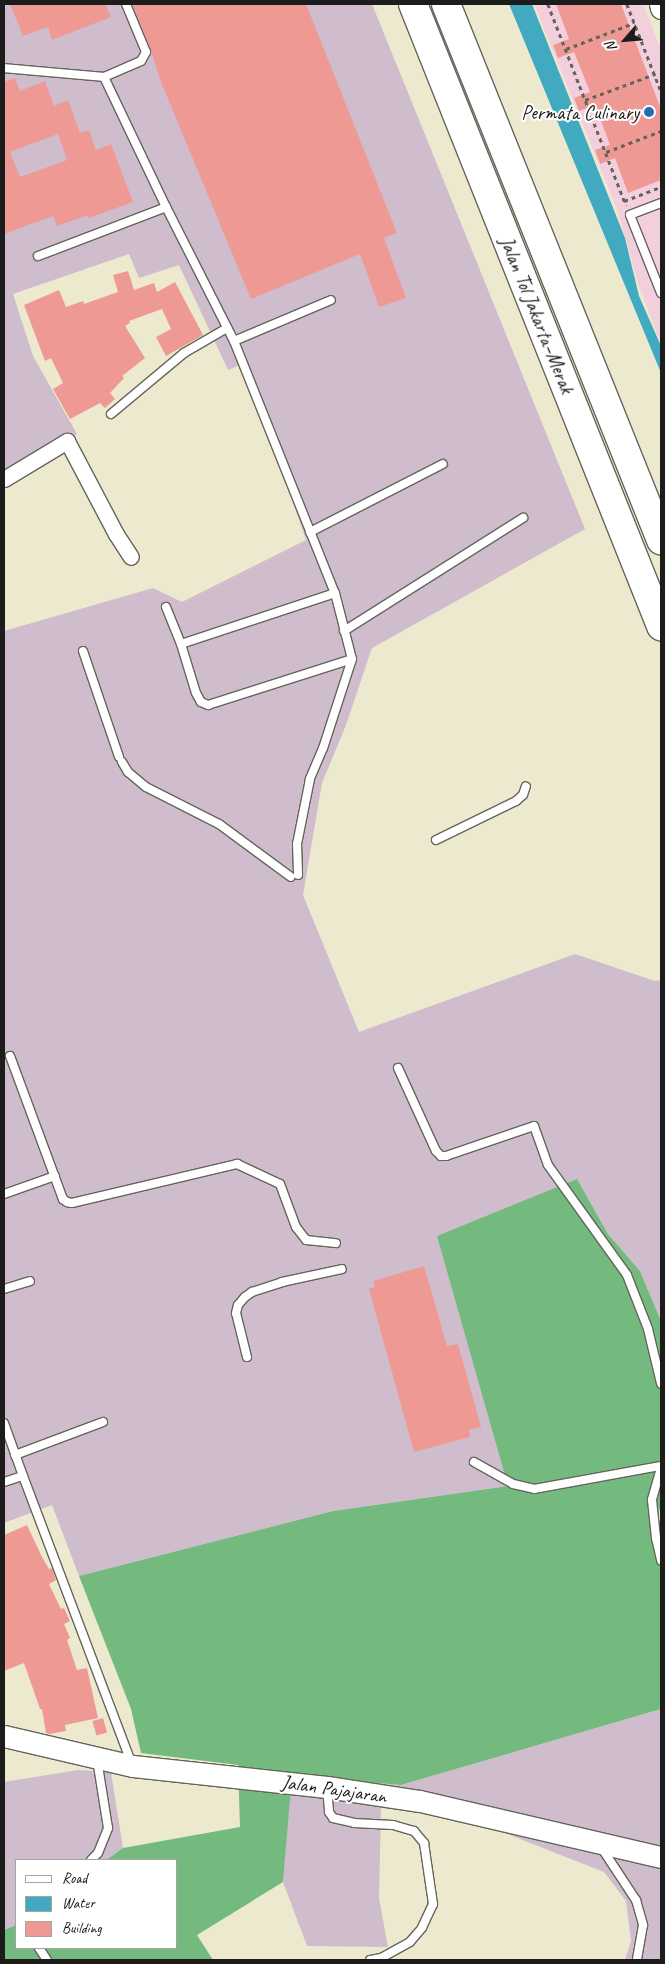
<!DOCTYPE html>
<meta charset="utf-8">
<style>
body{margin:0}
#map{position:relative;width:665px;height:1964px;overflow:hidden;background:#ede9cf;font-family:Caveat,sans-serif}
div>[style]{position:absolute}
.built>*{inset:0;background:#f3cfde}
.industrial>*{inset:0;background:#cfbdce}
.forest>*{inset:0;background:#74ba7e}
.water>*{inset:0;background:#41aac1}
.building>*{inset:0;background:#ef9994;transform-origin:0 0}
.path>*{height:2.5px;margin-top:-1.25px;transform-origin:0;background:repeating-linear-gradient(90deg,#65645b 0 4px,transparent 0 8px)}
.roads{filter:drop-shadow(1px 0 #65645b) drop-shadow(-1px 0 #65645b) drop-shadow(0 1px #65645b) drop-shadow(0 -1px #65645b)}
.lane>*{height:8px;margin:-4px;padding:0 4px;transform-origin:4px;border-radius:4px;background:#fff}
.street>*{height:15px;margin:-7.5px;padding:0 7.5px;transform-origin:7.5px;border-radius:7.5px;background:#fff}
.secondary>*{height:21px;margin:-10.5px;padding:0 10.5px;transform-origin:10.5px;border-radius:10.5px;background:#fff}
.highway>*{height:28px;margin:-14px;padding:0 14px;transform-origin:14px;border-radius:14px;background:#fff}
.dots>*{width:14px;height:14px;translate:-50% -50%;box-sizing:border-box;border:2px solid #fff;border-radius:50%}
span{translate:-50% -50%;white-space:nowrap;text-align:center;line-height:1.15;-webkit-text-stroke:4px #fff;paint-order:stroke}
.poi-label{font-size:20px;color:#1c1c1c}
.right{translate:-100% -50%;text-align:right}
.street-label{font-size:20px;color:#1c1c1c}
.frame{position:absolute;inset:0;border:5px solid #1c1c1c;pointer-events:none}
.legend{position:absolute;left:15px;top:1859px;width:162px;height:90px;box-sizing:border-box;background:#fff;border:1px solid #a4a4a4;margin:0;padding:6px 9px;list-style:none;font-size:15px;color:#1c1c1c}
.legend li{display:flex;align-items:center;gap:10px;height:25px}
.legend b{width:25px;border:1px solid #a4a4a4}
.north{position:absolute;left:600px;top:15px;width:50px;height:50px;-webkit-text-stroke:4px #fff;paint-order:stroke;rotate:243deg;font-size:14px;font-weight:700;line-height:20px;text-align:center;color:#1c1c1c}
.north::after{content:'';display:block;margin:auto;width:18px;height:22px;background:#1c1c1c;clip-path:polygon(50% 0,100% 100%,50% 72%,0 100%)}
</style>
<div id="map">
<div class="built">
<i style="clip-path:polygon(534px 4px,643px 4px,661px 49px,661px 344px,639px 286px,617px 209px)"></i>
</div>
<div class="industrial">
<i style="clip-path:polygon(4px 4px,372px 4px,585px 529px,372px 648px,346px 725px,322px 783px,303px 895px,359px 1032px,575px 954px,655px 981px,661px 980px,661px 1321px,640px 1271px,608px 1234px,577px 1179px,508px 1486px,333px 1511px,79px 1576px,52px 1505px,4px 1523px,4px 631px,153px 588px,182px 602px,306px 540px,245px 363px,228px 370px,179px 265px,139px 278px,129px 254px,13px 294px,33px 356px,77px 434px,4px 481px)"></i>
<i style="clip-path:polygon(661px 1709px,661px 1960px,625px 1960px,631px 1941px,626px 1901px,604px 1872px,464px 1817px,381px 1808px,379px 1898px,388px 1947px,307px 1946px,283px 1882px,291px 1776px,401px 1785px)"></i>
<i style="clip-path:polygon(78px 1770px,111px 1772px,123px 1848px,106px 1860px,16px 1860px,16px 1925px,4px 1930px,4px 1782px)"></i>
</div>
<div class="forest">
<i style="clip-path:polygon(577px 1179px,608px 1234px,640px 1271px,661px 1321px,661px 1504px,658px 1515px,661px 1531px,661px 1709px,401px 1785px,292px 1776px,283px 1882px,197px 1935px,213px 1960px,4px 1960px,4px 1930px,16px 1925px,16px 1948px,176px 1948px,176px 1860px,106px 1860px,123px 1848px,240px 1827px,238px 1765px,141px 1753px,131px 1709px,79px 1576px,333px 1511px,508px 1486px,437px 1236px)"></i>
</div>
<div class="water">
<i style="clip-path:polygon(509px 4px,532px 4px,625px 238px,639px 296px,661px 346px,661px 373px)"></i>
</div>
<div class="building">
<i style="clip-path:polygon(10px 4px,105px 4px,111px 17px,52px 40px,48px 27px,23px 36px)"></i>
<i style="clip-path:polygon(132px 4px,306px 4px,397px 233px,384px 238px,406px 298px,379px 307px,360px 254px,251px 299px,161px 82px,151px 50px)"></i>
<i style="clip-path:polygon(556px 4px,621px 4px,661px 109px,661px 180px,628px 193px,615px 158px,600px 164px,595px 150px,610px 145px,595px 105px,579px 111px,574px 98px,590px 92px,574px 52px,558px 58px,553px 45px,569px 39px)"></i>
<i style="clip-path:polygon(evenodd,15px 78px,20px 91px,45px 81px,54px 106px,68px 100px,80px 133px,89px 130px,96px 150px,111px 144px,133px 202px,89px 218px,88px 215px,57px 226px,53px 216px,4px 234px,4px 82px,15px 78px,58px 134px,67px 160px,20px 177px,10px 152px,58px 134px)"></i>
<i style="clip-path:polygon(128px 271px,134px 290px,154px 283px,157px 292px,175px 282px,203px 335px,166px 356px,156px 337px,171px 329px,162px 309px,129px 321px,130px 323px,125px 326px,145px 358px,122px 376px,124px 378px,110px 393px,115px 399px,105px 408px,100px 403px,70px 419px,53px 389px,63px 383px,51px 358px,45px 361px,24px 305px,59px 290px,66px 307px,83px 301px,84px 304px,118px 292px,113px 275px)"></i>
<i style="clip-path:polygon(424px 1266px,447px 1346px,458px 1344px,481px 1427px,469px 1430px,470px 1437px,414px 1452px,369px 1289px,375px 1287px,373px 1281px)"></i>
<i style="clip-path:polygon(27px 1525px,42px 1557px,49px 1569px,52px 1568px,56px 1580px,49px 1584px,61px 1609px,64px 1608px,70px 1621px,64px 1624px,70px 1638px,67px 1640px,77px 1670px,87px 1668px,98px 1718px,65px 1725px,66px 1731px,49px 1734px,46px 1733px,42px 1709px,40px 1709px,24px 1663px,4px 1671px,4px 1535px)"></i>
<i style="left:103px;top:1718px;width:15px;height:11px;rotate:74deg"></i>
</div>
<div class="path">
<i style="left:548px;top:4px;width:216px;rotate:68.8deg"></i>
<i style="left:627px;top:4px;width:93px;rotate:68.7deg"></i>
<i style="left:566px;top:49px;width:73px;rotate:-20.9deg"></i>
<i style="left:585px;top:100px;width:75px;rotate:-20.4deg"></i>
<i style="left:606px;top:152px;width:59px;rotate:-20.9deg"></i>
<i style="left:624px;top:201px;width:40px;rotate:-21deg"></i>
</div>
<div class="roads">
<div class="lane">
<i style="left:126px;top:4px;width:52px;rotate:67.4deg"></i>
<i style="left:146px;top:52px;width:10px;rotate:119deg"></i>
<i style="left:141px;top:61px;width:40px;rotate:156.6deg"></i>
<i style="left:104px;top:77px;width:144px;rotate:64.5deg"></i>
<i style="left:166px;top:207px;width:150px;rotate:63.1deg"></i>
<i style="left:234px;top:341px;width:271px;rotate:68.2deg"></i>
<i style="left:335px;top:593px;width:68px;rotate:75.6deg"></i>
<i style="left:352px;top:659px;width:94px;rotate:108deg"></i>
<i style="left:323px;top:748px;width:34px;rotate:113deg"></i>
<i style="left:310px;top:779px;width:66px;rotate:101.3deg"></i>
<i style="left:297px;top:844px;width:31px;rotate:88deg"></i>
<i style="left:4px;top:68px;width:100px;rotate:5.1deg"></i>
<i style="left:661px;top:203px;width:33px;rotate:159deg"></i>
<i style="left:630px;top:215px;width:84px;rotate:68.3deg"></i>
<i style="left:38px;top:256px;width:137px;rotate:-20.9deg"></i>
<i style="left:234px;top:341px;width:105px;rotate:-22.9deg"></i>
<i style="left:111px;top:414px;width:95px;rotate:-39.9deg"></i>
<i style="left:184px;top:353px;width:50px;rotate:-30.2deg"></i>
<i style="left:310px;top:532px;width:149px;rotate:-27.1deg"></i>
<i style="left:166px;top:607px;width:40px;rotate:68deg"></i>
<i style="left:181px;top:644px;width:51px;rotate:73deg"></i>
<i style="left:196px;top:693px;width:10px;rotate:61deg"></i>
<i style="left:201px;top:702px;width:8px;rotate:23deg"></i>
<i style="left:208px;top:705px;width:151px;rotate:-17.7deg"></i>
<i style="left:344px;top:631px;width:212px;rotate:-32.3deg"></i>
<i style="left:181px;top:644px;width:162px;rotate:-18.3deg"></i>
<i style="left:83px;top:651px;width:112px;rotate:71.2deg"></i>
<i style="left:122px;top:762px;width:12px;rotate:59deg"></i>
<i style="left:128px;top:772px;width:23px;rotate:40deg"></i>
<i style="left:146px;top:787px;width:82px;rotate:26.9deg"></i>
<i style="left:219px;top:824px;width:89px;rotate:36.4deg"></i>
<i style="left:436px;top:840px;width:89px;rotate:-26deg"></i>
<i style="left:516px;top:801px;width:9px;rotate:-41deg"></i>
<i style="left:523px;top:795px;width:9px;rotate:-72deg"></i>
<i style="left:10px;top:1056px;width:153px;rotate:69.7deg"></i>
<i style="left:63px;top:1199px;width:5px;rotate:37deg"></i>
<i style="left:67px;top:1202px;width:5px;rotate:11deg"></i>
<i style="left:72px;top:1203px;width:170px;rotate:-13.3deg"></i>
<i style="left:237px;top:1164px;width:47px;rotate:24.9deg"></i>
<i style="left:280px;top:1184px;width:46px;rotate:69.6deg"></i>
<i style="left:296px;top:1227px;width:16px;rotate:52deg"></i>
<i style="left:306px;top:1240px;width:30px;rotate:6deg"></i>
<i style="left:398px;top:1068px;width:91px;rotate:65.4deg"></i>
<i style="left:436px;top:1151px;width:7px;rotate:45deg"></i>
<i style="left:441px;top:1156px;width:5px"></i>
<i style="left:446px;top:1156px;width:93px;rotate:-18.8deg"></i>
<i style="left:534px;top:1126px;width:41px;rotate:70.3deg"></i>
<i style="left:548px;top:1165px;width:135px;rotate:54.3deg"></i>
<i style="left:627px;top:1275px;width:58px;rotate:68.7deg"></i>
<i style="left:648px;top:1329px;width:56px;rotate:76.5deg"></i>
<i style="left:4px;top:1194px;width:54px;rotate:-19.4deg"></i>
<i style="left:4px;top:1289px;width:27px;rotate:-17deg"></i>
<i style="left:247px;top:1357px;width:45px;rotate:-104deg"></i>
<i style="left:236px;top:1313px;width:8px;rotate:-76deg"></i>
<i style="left:238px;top:1305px;width:11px;rotate:-49deg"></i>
<i style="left:245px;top:1297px;width:9px;rotate:-36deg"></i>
<i style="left:252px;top:1292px;width:32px;rotate:-18deg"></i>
<i style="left:282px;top:1282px;width:61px;rotate:-12.2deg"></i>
<i style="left:4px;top:1423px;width:56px;rotate:70.3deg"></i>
<i style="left:15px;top:1455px;width:94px;rotate:-20.6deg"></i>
<i style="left:474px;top:1462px;width:45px;rotate:29.4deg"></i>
<i style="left:513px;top:1484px;width:22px;rotate:13deg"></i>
<i style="left:534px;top:1489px;width:129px;rotate:-10.3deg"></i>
<i style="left:661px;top:1468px;width:33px;rotate:106deg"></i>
<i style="left:652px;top:1500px;width:38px;rotate:84deg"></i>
<i style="left:656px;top:1538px;width:23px;rotate:77deg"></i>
<i style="left:4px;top:1482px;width:20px;rotate:-18deg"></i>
<i style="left:23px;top:1476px;width:308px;rotate:69.3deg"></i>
<i style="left:327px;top:1788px;width:24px;rotate:85deg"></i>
<i style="left:329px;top:1812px;width:7px;rotate:56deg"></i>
<i style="left:333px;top:1818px;width:22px;rotate:13deg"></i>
<i style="left:354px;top:1823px;width:39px;rotate:3deg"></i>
<i style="left:393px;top:1825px;width:22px;rotate:16deg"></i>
<i style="left:414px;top:1831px;width:16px;rotate:50deg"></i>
<i style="left:424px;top:1843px;width:62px;rotate:81.6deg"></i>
<i style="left:433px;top:1904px;width:26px;rotate:115deg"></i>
<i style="left:422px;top:1928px;width:18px;rotate:131deg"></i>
<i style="left:410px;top:1942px;width:33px;rotate:151deg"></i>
<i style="left:381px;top:1958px;width:11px;rotate:170deg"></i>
<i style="left:601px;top:1847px;width:64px;rotate:56.6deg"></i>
<i style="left:636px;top:1900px;width:26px;rotate:74deg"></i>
<i style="left:643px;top:1925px;width:36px;rotate:100deg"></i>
<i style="left:91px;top:1860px;width:10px;rotate:-45deg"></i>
<i style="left:98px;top:1853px;width:27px;rotate:-68deg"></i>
<i style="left:108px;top:1828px;width:70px;rotate:-99.1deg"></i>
<i style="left:39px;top:1948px;width:14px;rotate:56deg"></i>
</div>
<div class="street">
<i style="left:4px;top:479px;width:74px;rotate:-31.1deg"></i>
<i style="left:67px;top:441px;width:105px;rotate:62.2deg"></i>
<i style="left:116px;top:534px;width:27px;rotate:57deg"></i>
</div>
<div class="secondary">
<i style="left:660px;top:4px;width:4px;rotate:76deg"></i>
<i style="left:4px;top:1736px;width:132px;rotate:13.1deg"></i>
<i style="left:133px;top:1766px;width:195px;rotate:6.2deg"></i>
<i style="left:327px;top:1787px;width:94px;rotate:8.6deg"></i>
<i style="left:420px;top:1801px;width:247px;rotate:13.1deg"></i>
</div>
<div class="highway">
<i style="left:413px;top:4px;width:670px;rotate:68.26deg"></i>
<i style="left:446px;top:4px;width:578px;rotate:68.14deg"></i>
</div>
</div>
<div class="dots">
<i style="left:649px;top:112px;background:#1f6fb2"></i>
</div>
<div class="poi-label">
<span class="right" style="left:639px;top:112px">Permata Culinary</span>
</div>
<div class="street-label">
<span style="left:537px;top:315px;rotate:68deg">Jalan Tol Jakarta–Merak</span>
<span style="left:334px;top:1789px;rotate:8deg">Jalan Pajajaran</span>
</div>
<div class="frame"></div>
<ul class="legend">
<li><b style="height:6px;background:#fff"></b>Road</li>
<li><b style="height:14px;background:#41aac1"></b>Water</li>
<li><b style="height:14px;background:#ef9994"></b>Building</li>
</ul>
<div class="north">N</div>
</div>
